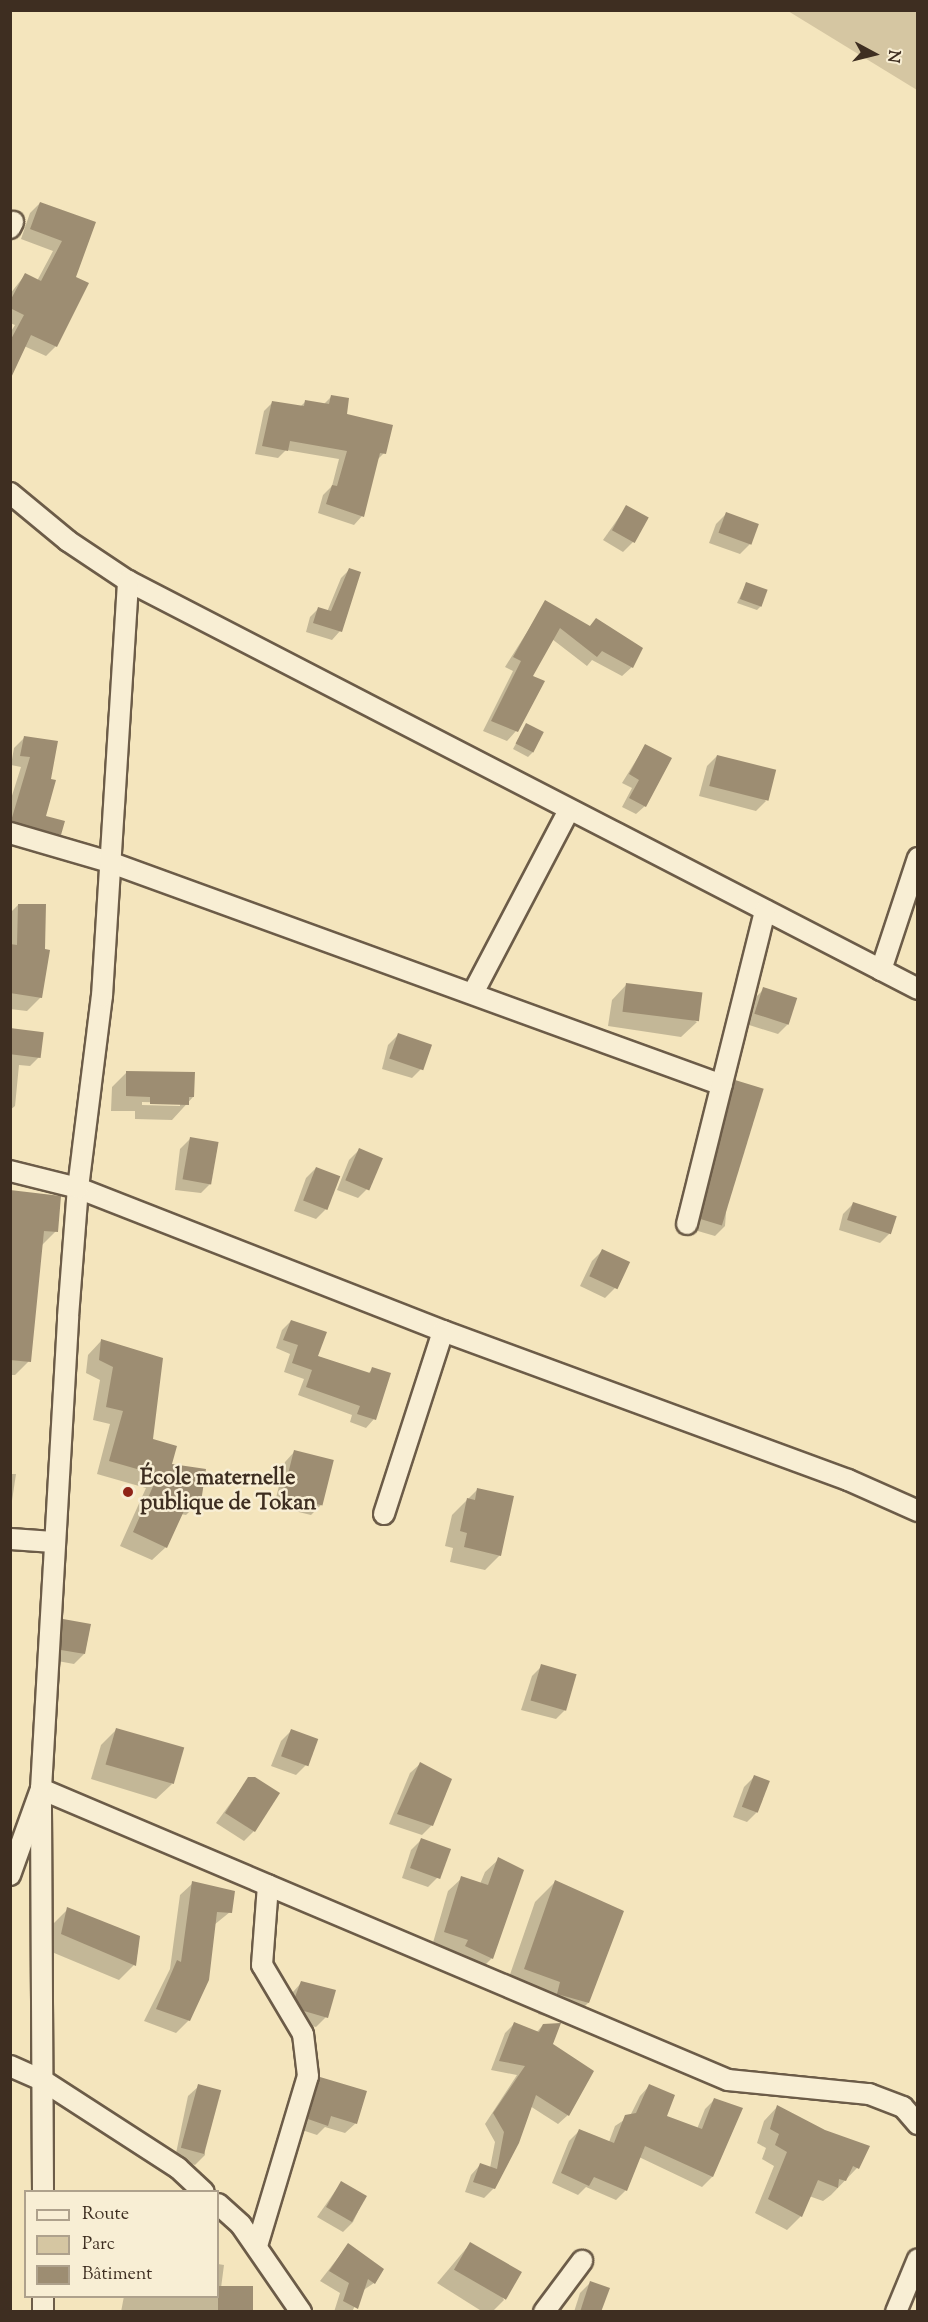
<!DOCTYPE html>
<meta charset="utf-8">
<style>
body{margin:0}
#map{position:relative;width:928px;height:2322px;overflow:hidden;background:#f4e5bd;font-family:"Sorts Mill Goudy",serif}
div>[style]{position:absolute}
.green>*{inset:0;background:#d5c6a2}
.shadow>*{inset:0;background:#0003}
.building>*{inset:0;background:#9d8d72;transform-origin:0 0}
.roads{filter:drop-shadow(2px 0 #6c5c48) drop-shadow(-2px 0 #6c5c48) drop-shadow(0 2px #6c5c48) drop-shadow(0 -2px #6c5c48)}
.street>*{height:20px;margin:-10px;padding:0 10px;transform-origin:10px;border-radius:10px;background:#f8eed4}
.dots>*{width:16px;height:16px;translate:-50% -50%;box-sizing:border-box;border:3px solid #f8eed4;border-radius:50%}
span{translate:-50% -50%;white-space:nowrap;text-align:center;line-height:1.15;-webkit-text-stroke:5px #f8eed4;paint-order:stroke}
.poi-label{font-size:22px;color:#3e2e21;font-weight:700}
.left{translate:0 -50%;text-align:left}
.frame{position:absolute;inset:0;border:12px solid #3e2e21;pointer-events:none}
.legend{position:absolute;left:24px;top:2190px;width:195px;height:108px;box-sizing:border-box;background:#f8eed4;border:2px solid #aea18c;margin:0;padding:8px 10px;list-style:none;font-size:18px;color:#3e2e21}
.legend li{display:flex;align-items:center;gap:12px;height:30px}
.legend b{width:30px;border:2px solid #aea18c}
.north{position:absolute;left:844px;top:24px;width:60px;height:60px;-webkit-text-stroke:4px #f8eed4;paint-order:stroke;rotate:97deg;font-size:16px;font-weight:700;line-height:24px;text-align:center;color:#3e2e21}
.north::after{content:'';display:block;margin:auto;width:21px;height:27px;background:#3e2e21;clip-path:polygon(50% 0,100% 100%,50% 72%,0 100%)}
</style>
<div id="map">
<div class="green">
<i style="clip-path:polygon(788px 11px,917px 11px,917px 90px)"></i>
</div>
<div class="shadow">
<i style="clip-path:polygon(40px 203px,94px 223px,74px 277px,56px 346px,46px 356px,24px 346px,10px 376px,10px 333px,15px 325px,10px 323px,10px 294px,25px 275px,37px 281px,53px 251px,21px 239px,30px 213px)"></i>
<i style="clip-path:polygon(331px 397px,384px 453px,377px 460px,362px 516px,354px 525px,318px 513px,323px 495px,332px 486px,339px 459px,286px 450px,278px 458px,255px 454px,264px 411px,272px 403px,300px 407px,305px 402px,323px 405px)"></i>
<i style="clip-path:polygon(627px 506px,633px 542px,623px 552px,603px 540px)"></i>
<i style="clip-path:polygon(726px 514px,750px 544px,740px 554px,709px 543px,716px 524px)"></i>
<i style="clip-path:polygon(350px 569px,340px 631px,332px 640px,306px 632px,310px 617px,318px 609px,327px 612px,341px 578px)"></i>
<i style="clip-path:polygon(746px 584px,762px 605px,757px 610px,737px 603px)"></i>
<i style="clip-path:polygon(546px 602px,589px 627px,596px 620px,632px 667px,622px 676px,592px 660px,587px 666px,552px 639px,531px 677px,516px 731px,507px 741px,483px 731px,513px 671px,505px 667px)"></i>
<i style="clip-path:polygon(526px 725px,533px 752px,528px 757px,513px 749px)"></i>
<i style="clip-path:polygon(24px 738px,56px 742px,44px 817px,63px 822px,59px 835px,49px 845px,10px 834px,10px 802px,21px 767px,11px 765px,14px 748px)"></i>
<i style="clip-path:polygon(645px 746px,645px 806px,636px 814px,622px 807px,632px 788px,622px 783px)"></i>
<i style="clip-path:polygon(717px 756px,766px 801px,756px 811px,699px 796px,707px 766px)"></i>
<i style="clip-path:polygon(18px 905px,41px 997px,27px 1011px,10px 1009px,10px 913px)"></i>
<i style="clip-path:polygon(627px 984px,697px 1022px,681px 1037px,608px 1026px,612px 1000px)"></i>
<i style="clip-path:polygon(764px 989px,788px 1024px,778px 1034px,746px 1024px,754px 999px)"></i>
<i style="clip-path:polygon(10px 1030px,40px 1056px,30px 1066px,19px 1065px,15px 1106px,10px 1110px)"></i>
<i style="clip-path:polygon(398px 1035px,422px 1068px,412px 1078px,382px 1069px,388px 1045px)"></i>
<i style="clip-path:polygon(evenodd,127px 1072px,193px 1097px,172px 1120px,135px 1119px,135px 1111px,111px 1111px,112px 1087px,127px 1072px,142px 1102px,180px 1103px,180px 1106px,142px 1105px,142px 1102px)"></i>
<i style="clip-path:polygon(736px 1082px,725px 1226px,715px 1236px,691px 1229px,726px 1092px)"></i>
<i style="clip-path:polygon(190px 1139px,211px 1183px,201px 1193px,175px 1190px,180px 1149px)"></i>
<i style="clip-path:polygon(359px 1150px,368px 1188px,358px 1198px,337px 1190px,349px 1160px)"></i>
<i style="clip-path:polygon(316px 1168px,326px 1209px,316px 1219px,294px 1211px,306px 1178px)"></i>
<i style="clip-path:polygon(10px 1192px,56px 1231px,42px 1245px,29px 1361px,15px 1375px,10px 1375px)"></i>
<i style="clip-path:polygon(853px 1204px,895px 1217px,890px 1233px,880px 1243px,839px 1230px,843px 1214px)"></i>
<i style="clip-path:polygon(602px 1251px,615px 1288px,605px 1298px,580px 1286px,592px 1261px)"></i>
<i style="clip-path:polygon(291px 1321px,317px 1356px,368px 1374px,373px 1368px,374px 1419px,366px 1428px,350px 1422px,352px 1415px,298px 1395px,304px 1379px,284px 1372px,290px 1354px,276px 1348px,282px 1330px)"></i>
<i style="clip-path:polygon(101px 1341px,151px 1440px,200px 1501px,186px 1515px,181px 1514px,166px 1547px,152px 1560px,120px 1546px,146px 1488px,97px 1474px,110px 1424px,93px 1420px,100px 1380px,86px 1373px,88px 1355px)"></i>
<i style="clip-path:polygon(295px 1451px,321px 1505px,311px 1515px,274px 1506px,285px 1462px)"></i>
<i style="clip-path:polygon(10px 1474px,16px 1474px,10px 1514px)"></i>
<i style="clip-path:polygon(478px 1489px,500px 1555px,485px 1570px,450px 1562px,453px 1548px,445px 1546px,452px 1515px)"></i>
<i style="clip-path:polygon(63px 1620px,84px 1654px,74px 1664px,52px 1660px,53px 1630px)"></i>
<i style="clip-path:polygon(542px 1666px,566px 1709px,556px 1719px,521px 1710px,532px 1676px)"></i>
<i style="clip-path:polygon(116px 1730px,172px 1784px,156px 1799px,91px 1779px,101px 1745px)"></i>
<i style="clip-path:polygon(291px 1731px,306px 1765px,296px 1775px,271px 1766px,281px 1741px)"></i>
<i style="clip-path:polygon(420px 1764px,432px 1825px,422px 1835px,389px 1824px,410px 1773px)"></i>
<i style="clip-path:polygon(754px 1777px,757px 1812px,747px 1822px,733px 1817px,744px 1787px)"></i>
<i style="clip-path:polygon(249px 1778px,254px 1831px,244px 1841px,216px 1823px)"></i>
<i style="clip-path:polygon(421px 1840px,438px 1877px,428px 1887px,402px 1878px,411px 1850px)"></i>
<i style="clip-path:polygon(499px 1859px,492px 1958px,478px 1972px,453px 1960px,455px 1953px,432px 1946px,448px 1891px,462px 1878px,480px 1884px,485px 1872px)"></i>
<i style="clip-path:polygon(555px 1882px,588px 2003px,568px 2023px,538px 2014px,541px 2002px,505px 1989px,535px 1902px)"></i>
<i style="clip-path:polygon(193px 1883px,230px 1912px,214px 1925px,189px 2020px,176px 2033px,144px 2021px,170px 1969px,180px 1895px)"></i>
<i style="clip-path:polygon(68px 1909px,134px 1965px,119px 1980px,47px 1950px,53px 1924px)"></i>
<i style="clip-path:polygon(302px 1982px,326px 2017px,316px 2027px,294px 2021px,286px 2008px,292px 1993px)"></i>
<i style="clip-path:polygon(514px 2024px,536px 2033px,543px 2025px,568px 2115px,558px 2124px,530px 2106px,494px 2188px,484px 2198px,465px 2192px,471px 2175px,480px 2165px,490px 2168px,495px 2142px,485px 2124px,517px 2075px,491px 2070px,505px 2033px)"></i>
<i style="clip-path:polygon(320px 2078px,356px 2123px,345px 2133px,325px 2127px,317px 2135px,299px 2129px,310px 2088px)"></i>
<i style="clip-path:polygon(650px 2085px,665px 2117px,697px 2129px,705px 2109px,715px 2099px,741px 2109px,712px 2177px,702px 2187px,639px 2157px,626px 2190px,616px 2200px,586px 2187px,578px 2195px,552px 2183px,569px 2141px,579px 2131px,609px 2142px,615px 2126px,630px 2116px,640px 2096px)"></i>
<i style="clip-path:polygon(199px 2086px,205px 2155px,195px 2165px,175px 2158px,188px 2096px)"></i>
<i style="clip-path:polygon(777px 2107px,825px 2132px,868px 2147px,857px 2168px,831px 2195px,823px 2201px,809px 2196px,801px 2216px,787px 2230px,755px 2213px,774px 2166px,762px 2159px,766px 2148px,757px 2143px,764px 2121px)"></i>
<i style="clip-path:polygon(341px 2183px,365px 2197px,353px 2222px,343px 2232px,317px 2217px)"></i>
<i style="clip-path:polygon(470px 2244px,504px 2300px,492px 2312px,483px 2312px,437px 2283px)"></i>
<i style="clip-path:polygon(348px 2245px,374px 2283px,362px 2291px,352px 2312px,334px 2312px,340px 2293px,320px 2281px)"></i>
<i style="clip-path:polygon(218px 2264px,224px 2265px,221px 2288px,252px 2312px,121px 2312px,124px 2296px,218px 2296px)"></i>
<i style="clip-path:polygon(590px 2283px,599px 2312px,574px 2312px,580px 2293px)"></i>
</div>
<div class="building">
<i style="clip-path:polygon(40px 202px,96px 222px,76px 277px,89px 283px,57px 347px,31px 335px,10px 380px,10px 341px,24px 315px,10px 308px,10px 301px,25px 273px,41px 281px,62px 241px,30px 229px)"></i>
<i style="clip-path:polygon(331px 395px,349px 398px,347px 414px,393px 425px,386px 454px,380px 453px,364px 517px,326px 504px,332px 485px,337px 486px,347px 451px,290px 441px,288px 451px,262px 446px,272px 401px,304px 406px,305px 400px,329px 404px)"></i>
<i style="left:626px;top:505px;width:26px;height:29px;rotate:29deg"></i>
<i style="left:726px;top:512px;width:35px;height:22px;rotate:20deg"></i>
<i style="clip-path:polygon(349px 568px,361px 572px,342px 632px,313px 623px,318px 607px,331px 611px)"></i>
<i style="left:746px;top:582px;width:23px;height:18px;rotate:20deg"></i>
<i style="clip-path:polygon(545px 600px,590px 626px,596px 618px,643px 648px,633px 668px,602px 651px,597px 657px,560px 628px,533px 676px,545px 681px,518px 732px,491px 721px,521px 661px,513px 657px)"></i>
<i style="left:526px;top:723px;width:20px;height:23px;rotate:27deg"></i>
<i style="clip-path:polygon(24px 736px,58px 741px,51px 779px,56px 780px,46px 816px,65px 821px,61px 835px,11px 821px,30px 757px,20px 756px)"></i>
<i style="clip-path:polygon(645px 744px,672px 758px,646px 807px,629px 798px,639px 780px,629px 774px)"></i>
<i style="left:717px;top:755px;width:61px;height:32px;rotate:14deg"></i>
<i style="clip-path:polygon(18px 904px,46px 904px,45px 949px,50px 950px,42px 998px,10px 993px,10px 944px,17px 945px)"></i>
<i style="left:626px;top:983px;width:77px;height:29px;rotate:7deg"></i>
<i style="left:763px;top:987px;width:36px;height:28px;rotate:18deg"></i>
<i style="left:10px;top:1028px;width:34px;height:26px;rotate:7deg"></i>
<i style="left:398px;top:1033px;width:36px;height:27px;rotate:19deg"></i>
<i style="clip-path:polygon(126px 1071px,195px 1072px,194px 1097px,189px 1097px,189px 1105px,150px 1104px,150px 1097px,126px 1096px)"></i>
<i style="left:735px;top:1080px;width:30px;height:143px;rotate:17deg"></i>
<i style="left:190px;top:1137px;width:29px;height:43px;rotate:10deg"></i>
<i style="left:359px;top:1148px;width:26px;height:35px;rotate:23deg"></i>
<i style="left:316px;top:1167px;width:26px;height:36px;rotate:21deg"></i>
<i style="clip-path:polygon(10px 1190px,61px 1196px,58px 1232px,44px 1231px,31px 1362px,10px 1360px)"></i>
<i style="left:853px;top:1202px;width:46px;height:19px;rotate:18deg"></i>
<i style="left:602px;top:1249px;width:31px;height:30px;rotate:25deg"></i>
<i style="clip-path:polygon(291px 1320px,327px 1332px,318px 1356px,370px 1373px,372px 1367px,391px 1373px,376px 1420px,357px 1414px,360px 1406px,306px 1387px,312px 1370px,292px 1363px,298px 1345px,283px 1340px)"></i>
<i style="clip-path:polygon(101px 1339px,163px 1358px,153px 1439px,177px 1446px,172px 1464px,206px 1469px,201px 1502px,189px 1500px,167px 1548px,133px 1532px,158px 1475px,109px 1461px,123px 1411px,106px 1407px,113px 1367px,99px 1360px)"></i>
<i style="left:294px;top:1450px;width:41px;height:47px;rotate:14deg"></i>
<i style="clip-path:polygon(477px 1488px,514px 1496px,501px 1556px,464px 1547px,467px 1533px,460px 1531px,467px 1498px,475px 1500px)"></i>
<i style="clip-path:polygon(63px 1619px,91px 1624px,85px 1654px,61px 1650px)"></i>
<i style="left:541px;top:1664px;width:37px;height:38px;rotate:16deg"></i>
<i style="left:116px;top:1728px;width:71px;height:38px;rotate:16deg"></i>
<i style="left:291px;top:1729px;width:29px;height:29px;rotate:20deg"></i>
<i style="clip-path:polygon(420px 1762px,452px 1779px,433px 1826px,397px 1814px)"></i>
<i style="left:754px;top:1775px;width:17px;height:34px;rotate:21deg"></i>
<i style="clip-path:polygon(248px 1777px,255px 1777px,280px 1793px,255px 1832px,225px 1813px)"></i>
<i style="left:421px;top:1838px;width:32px;height:32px;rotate:20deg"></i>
<i style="clip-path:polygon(498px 1857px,524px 1870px,493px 1959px,465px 1946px,468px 1940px,444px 1932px,461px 1876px,488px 1885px)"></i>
<i style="clip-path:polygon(555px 1880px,624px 1911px,589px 2003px,557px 1994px,560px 1982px,524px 1969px)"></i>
<i style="clip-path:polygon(192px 1881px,235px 1891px,232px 1913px,217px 1912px,209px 1980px,190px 2021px,156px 2009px,177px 1960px,181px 1962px)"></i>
<i style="clip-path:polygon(67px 1907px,140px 1936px,136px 1966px,61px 1934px)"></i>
<i style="clip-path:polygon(301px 1981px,336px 1990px,328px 2018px,304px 2011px,295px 1997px)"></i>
<i style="clip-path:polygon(514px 2022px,539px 2032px,543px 2024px,561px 2023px,553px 2044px,594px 2071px,569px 2116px,536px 2095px,519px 2143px,495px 2189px,473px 2182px,480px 2163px,497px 2169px,504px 2132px,493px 2113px,525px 2066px,499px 2061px)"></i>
<i style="clip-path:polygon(320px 2077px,367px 2091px,357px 2124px,331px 2116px,328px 2126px,308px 2119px)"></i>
<i style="left:198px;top:2084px;width:24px;height:66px;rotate:15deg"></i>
<i style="clip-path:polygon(649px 2084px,675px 2095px,667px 2116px,702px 2129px,714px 2098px,743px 2108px,713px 2177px,645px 2146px,627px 2191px,594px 2177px,589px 2186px,561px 2173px,579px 2129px,614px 2143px,625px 2115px,636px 2113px)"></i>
<i style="clip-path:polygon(777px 2105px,825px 2130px,870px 2146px,859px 2169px,853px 2166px,846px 2181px,839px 2179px,838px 2188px,818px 2180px,802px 2217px,768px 2199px,787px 2152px,775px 2145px,779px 2134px,770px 2129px)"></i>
<i style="left:341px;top:2181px;width:30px;height:30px;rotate:30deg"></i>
<i style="left:470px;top:2242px;width:60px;height:32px;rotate:30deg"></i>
<i style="clip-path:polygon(348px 2243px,384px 2269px,375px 2284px,368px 2279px,358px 2309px,343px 2301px,349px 2283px,329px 2271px)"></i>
<i style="clip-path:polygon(590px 2281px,610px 2288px,601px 2312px,580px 2312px)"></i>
<i style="left:218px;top:2286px;width:35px;height:26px"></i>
</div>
<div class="roads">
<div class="street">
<i style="left:10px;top:228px;width:7px;rotate:-63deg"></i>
<i style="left:10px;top:493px;width:75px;rotate:39.6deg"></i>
<i style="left:68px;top:541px;width:72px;rotate:33.7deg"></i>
<i style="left:128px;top:581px;width:889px;rotate:27.31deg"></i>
<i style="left:10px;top:833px;width:103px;rotate:16.3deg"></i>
<i style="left:109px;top:862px;width:652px;rotate:19.99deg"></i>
<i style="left:881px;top:970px;width:118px;rotate:-71.7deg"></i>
<i style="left:473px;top:993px;width:207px;rotate:-62.3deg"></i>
<i style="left:10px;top:1171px;width:70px;rotate:14deg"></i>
<i style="left:78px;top:1188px;width:392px;rotate:21.4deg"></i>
<i style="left:443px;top:1331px;width:432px;rotate:20.2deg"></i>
<i style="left:848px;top:1480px;width:77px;rotate:23.9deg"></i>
<i style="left:687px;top:1224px;width:323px;rotate:-76deg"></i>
<i style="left:384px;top:1514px;width:192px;rotate:-72.1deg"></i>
<i style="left:10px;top:1539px;width:44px;rotate:3.9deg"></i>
<i style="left:10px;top:1875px;width:91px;rotate:-70.2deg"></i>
<i style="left:41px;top:1789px;width:746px;rotate:22.96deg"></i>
<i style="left:728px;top:2080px;width:142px;rotate:5.7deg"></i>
<i style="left:869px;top:2094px;width:36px;rotate:21deg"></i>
<i style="left:903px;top:2107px;width:23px;rotate:49deg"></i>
<i style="left:10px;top:2066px;width:35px;rotate:24deg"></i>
<i style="left:42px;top:2080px;width:162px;rotate:32.9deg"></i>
<i style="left:178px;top:2168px;width:35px;rotate:43deg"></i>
<i style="left:43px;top:2192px;width:403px;rotate:-90.3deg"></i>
<i style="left:41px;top:1789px;width:473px;rotate:-86.7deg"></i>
<i style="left:68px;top:1317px;width:129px;rotate:-85.6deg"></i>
<i style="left:78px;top:1188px;width:193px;rotate:-82.9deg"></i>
<i style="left:102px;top:996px;width:416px;rotate:-86.4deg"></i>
<i style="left:218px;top:2204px;width:31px;rotate:42deg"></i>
<i style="left:241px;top:2225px;width:106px;rotate:55.4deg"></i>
<i style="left:257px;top:2246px;width:177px;rotate:-73.3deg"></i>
<i style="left:308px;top:2076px;width:42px;rotate:-96.8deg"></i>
<i style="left:303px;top:2034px;width:80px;rotate:-120.7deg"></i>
<i style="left:262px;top:1965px;width:80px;rotate:-85.7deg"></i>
<i style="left:43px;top:2296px;width:16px;rotate:90deg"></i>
<i style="left:544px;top:2312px;width:64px;rotate:-53.3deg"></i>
<i style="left:896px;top:2312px;width:57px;rotate:-67.5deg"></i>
</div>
</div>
<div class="dots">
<i style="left:128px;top:1492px;background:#8f2418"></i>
</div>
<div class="poi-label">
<span class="left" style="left:140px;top:1492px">École maternelle<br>publique de Tokan</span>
</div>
<div class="frame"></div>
<ul class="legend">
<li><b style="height:8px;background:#f8eed4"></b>Route</li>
<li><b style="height:16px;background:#d5c6a2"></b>Parc</li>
<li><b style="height:16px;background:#9d8d72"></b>Bâtiment</li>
</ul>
<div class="north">N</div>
</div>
